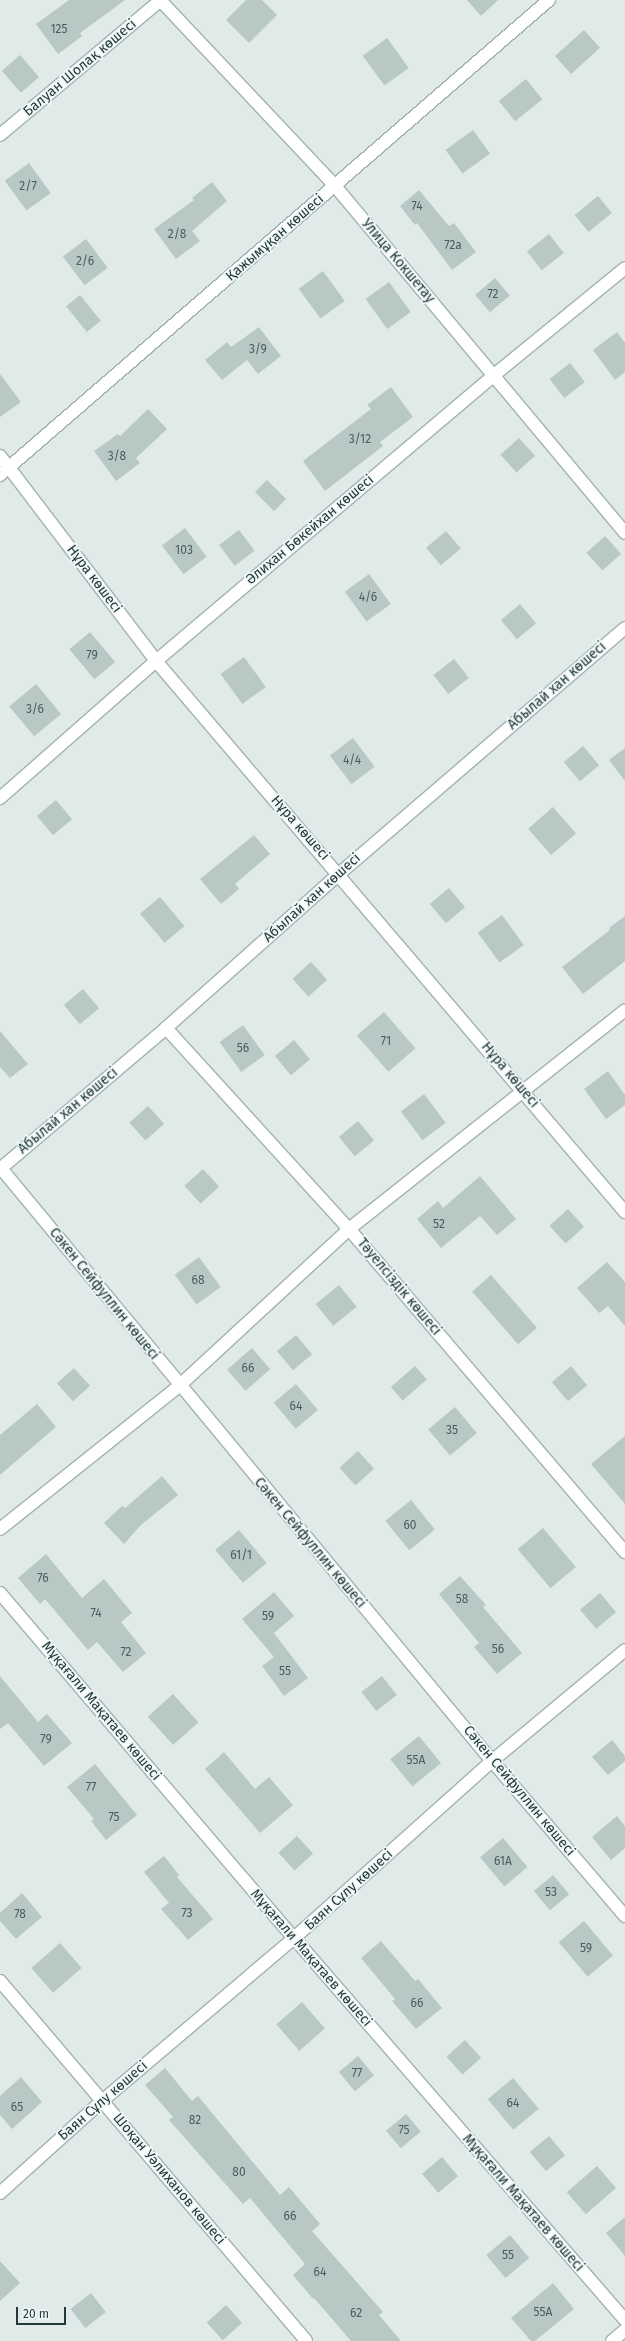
<!DOCTYPE html>
<meta charset="utf-8">
<style>
body{margin:0}
#map{position:relative;width:625px;height:2341px;overflow:hidden;background:#e0ebe9;font-family:"Fira Sans",sans-serif}
div>[style]{position:absolute}
.building>*{inset:0;background:#b8c8c5;transform-origin:0 0}
.roads{filter:drop-shadow(1px 0 #a3b3b1) drop-shadow(-1px 0 #a3b3b1) drop-shadow(0 1px #a3b3b1) drop-shadow(0 -1px #a3b3b1)}
.street>*{height:12px;margin:-6px;padding:0 6px;transform-origin:6px;border-radius:6px;background:#fff}
.secondary>*{height:12px;margin:-6px;padding:0 6px;transform-origin:6px;border-radius:6px;background:#fff}
span{translate:-50% -50%;white-space:nowrap;text-align:center;line-height:1.15;-webkit-text-stroke:3.5px #f0f7f6;paint-order:stroke}
.number-label{font-size:12px;color:#475e5d}
.number-label span{-webkit-text-stroke-width:0}
.street-label{font-size:14px;color:#213b3a}
.scale{position:absolute;left:16px;top:2307px;width:50px;height:18px;box-sizing:border-box;border:2px solid #213b3a;border-top:0;padding-left:5px;font-size:12px;line-height:14px;white-space:nowrap;color:#213b3a;-webkit-text-stroke:3px #f0f7f6;paint-order:stroke}
</style>
<div id="map">
<div class="building">
<i style="clip-path:polygon(69px 0,125px 0,80px 33px,82px 36px,58px 54px,36px 24px)"></i>
<i style="clip-path:polygon(246px 0,262px 0,277px 15px,249px 43px,226px 20px)"></i>
<i style="clip-path:polygon(467px 0,498px 0,481px 16px)"></i>
<i style="left:584px;top:30px;width:24px;height:39px;rotate:48deg"></i>
<i style="left:387px;top:38px;width:37px;height:30px;rotate:54deg"></i>
<i style="left:20px;top:55px;width:29px;height:24px;rotate:49deg"></i>
<i style="left:526px;top:79px;width:26px;height:35px;rotate:51deg"></i>
<i style="left:473px;top:130px;width:29px;height:34px;rotate:54deg"></i>
<i style="left:29px;top:163px;width:37px;height:30px;rotate:54deg"></i>
<i style="clip-path:polygon(212px 182px,227px 201px,192px 231px,200px 241px,176px 259px,154px 229px,194px 200px,192px 198px)"></i>
<i style="clip-path:polygon(419px 190px,449px 226px,454px 223px,476px 252px,452px 270px,417px 223px,415px 225px,400px 206px)"></i>
<i style="left:598px;top:196px;width:22px;height:30px;rotate:51deg"></i>
<i style="left:549px;top:234px;width:24px;height:28px;rotate:52deg"></i>
<i style="left:86px;top:239px;width:36px;height:29px;rotate:53deg"></i>
<i style="left:323px;top:271px;width:37px;height:30px;rotate:54deg"></i>
<i style="left:495px;top:278px;width:23px;height:26px;rotate:50deg"></i>
<i style="left:389px;top:282px;width:37px;height:29px;rotate:54deg"></i>
<i style="left:80px;top:295px;width:33px;height:18px;rotate:51deg"></i>
<i style="clip-path:polygon(259px 327px,281px 356px,258px 374px,247px 360px,222px 380px,205px 360px,227px 342px,231px 347px)"></i>
<i style="clip-path:polygon(617px 332px,625px 343px,625px 372px,615px 380px,593px 350px)"></i>
<i style="left:570px;top:363px;width:24px;height:26px;rotate:52deg"></i>
<i style="clip-path:polygon(0 374px,21px 402px,0 417px)"></i>
<i style="clip-path:polygon(391px 387px,413px 417px,380px 442px,383px 446px,325px 491px,303px 461px,371px 409px,367px 405px)"></i>
<i style="clip-path:polygon(148px 409px,167px 429px,136px 458px,140px 463px,116px 481px,94px 451px,118px 434px,120px 436px)"></i>
<i style="left:519px;top:438px;width:24px;height:25px;rotate:48deg"></i>
<i style="left:267px;top:480px;width:27px;height:17px;rotate:45deg"></i>
<i style="left:185px;top:528px;width:36px;height:29px;rotate:53deg"></i>
<i style="left:239px;top:530px;width:26px;height:25px;rotate:53deg"></i>
<i style="left:446px;top:531px;width:23px;height:26px;rotate:50deg"></i>
<i style="left:605px;top:536px;width:24px;height:25px;rotate:48deg"></i>
<i style="left:369px;top:574px;width:37px;height:30px;rotate:54deg"></i>
<i style="left:520px;top:604px;width:25px;height:25px;rotate:50deg"></i>
<i style="left:90px;top:632px;width:39px;height:27px;rotate:50deg"></i>
<i style="left:244px;top:657px;width:37px;height:29px;rotate:54deg"></i>
<i style="left:454px;top:659px;width:24px;height:26px;rotate:52deg"></i>
<i style="left:36px;top:684px;width:39px;height:35px;rotate:50deg"></i>
<i style="left:353px;top:738px;width:36px;height:29px;rotate:53deg"></i>
<i style="left:583px;top:746px;width:25px;height:25px;rotate:50deg"></i>
<i style="clip-path:polygon(625px 748px,625px 781px,609px 760px)"></i>
<i style="left:56px;top:800px;width:25px;height:25px;rotate:50deg"></i>
<i style="left:553px;top:807px;width:35px;height:33px;rotate:49deg"></i>
<i style="clip-path:polygon(254px 835px,270px 854px,235px 884px,239px 889px,221px 904px,200px 879px)"></i>
<i style="left:449px;top:888px;width:25px;height:25px;rotate:50deg"></i>
<i style="left:160px;top:897px;width:38px;height:26px;rotate:50deg"></i>
<i style="left:502px;top:915px;width:37px;height:30px;rotate:54deg"></i>
<i style="clip-path:polygon(625px 916px,625px 961px,583px 994px,562px 967px,610px 930px,609px 928px)"></i>
<i style="left:311px;top:962px;width:24px;height:25px;rotate:48deg"></i>
<i style="left:83px;top:989px;width:25px;height:25px;rotate:50deg"></i>
<i style="left:384px;top:1012px;width:48px;height:36px;rotate:49deg"></i>
<i style="left:243px;top:1025px;width:37px;height:29px;rotate:54deg"></i>
<i style="clip-path:polygon(0 1031px,28px 1064px,10px 1078px,0 1067px)"></i>
<i style="left:294px;top:1040px;width:25px;height:25px;rotate:50deg"></i>
<i style="clip-path:polygon(608px 1071px,625px 1095px,625px 1105px,606px 1119px,584px 1089px)"></i>
<i style="left:424px;top:1094px;width:36px;height:29px;rotate:53deg"></i>
<i style="left:148px;top:1106px;width:24px;height:25px;rotate:48deg"></i>
<i style="left:358px;top:1121px;width:25px;height:25px;rotate:50deg"></i>
<i style="left:203px;top:1169px;width:24px;height:25px;rotate:48deg"></i>
<i style="clip-path:polygon(480px 1176px,516px 1219px,497px 1235px,480px 1216px,441px 1248px,417px 1219px,438px 1201px,443px 1208px)"></i>
<i style="left:568px;top:1209px;width:24px;height:25px;rotate:48deg"></i>
<i style="left:199px;top:1257px;width:37px;height:30px;rotate:54deg"></i>
<i style="clip-path:polygon(607px 1262px,625px 1282px,625px 1326px,608px 1306px,599px 1313px,577px 1288px)"></i>
<i style="left:491px;top:1275px;width:70px;height:25px;rotate:49deg"></i>
<i style="left:339px;top:1285px;width:28px;height:30px;rotate:51deg"></i>
<i style="left:296px;top:1335px;width:25px;height:25px;rotate:50deg"></i>
<i style="left:252px;top:1348px;width:28px;height:33px;rotate:49deg"></i>
<i style="left:415px;top:1366px;width:18px;height:32px;rotate:49deg"></i>
<i style="left:571px;top:1366px;width:25px;height:25px;rotate:50deg"></i>
<i style="left:74px;top:1368px;width:24px;height:23px;rotate:48deg"></i>
<i style="left:296px;top:1384px;width:34px;height:29px;rotate:50deg"></i>
<i style="clip-path:polygon(37px 1404px,56px 1427px,0 1475px,0 1435px)"></i>
<i style="left:455px;top:1407px;width:34px;height:35px;rotate:50deg"></i>
<i style="clip-path:polygon(625px 1436px,625px 1504px,591px 1464px)"></i>
<i style="left:358px;top:1451px;width:24px;height:25px;rotate:48deg"></i>
<i style="clip-path:polygon(162px 1476px,178px 1495px,141px 1525px,124px 1544px,104px 1523px,122px 1506px,125px 1508px)"></i>
<i style="left:411px;top:1500px;width:38px;height:33px;rotate:51deg"></i>
<i style="left:543px;top:1528px;width:51px;height:33px;rotate:50deg"></i>
<i style="left:239px;top:1530px;width:43px;height:31px;rotate:50deg"></i>
<i style="clip-path:polygon(46px 1554px,82px 1598px,104px 1579px,132px 1613px,121px 1622px,146px 1653px,123px 1672px,97px 1642px,88px 1650px,45px 1599px,40px 1604px,18px 1578px)"></i>
<i style="clip-path:polygon(460px 1576px,486px 1605px,483px 1607px,522px 1653px,497px 1674px,474px 1647px,479px 1643px,439px 1594px)"></i>
<i style="clip-path:polygon(274px 1592px,294px 1616px,274px 1633px,308px 1678px,284px 1696px,262px 1666px,274px 1657px,242px 1619px)"></i>
<i style="left:600px;top:1593px;width:25px;height:26px;rotate:50deg"></i>
<i style="clip-path:polygon(0 1676px,38px 1722px,47px 1714px,72px 1743px,44px 1766px,8px 1723px,0 1729px)"></i>
<i style="left:382px;top:1676px;width:24px;height:26px;rotate:52deg"></i>
<i style="left:173px;top:1694px;width:38px;height:34px;rotate:48deg"></i>
<i style="left:419px;top:1736px;width:35px;height:37px;rotate:51deg"></i>
<i style="clip-path:polygon(612px 1740px,625px 1756px,625px 1761px,608px 1775px,592px 1757px)"></i>
<i style="clip-path:polygon(224px 1752px,255px 1789px,269px 1777px,293px 1805px,260px 1833px,205px 1769px)"></i>
<i style="clip-path:polygon(95px 1764px,137px 1815px,106px 1840px,91px 1821px,94px 1819px,67px 1787px)"></i>
<i style="clip-path:polygon(617px 1816px,625px 1826px,625px 1848px,611px 1860px,592px 1837px)"></i>
<i style="left:297px;top:1836px;width:24px;height:25px;rotate:48deg"></i>
<i style="left:503px;top:1838px;width:38px;height:30px;rotate:50deg"></i>
<i style="clip-path:polygon(164px 1856px,179px 1875px,177px 1877px,213px 1919px,188px 1940px,161px 1909px,169px 1903px,144px 1872px)"></i>
<i style="left:553px;top:1875px;width:25px;height:25px;rotate:50deg"></i>
<i style="clip-path:polygon(22px 1893px,42px 1917px,16px 1939px,0 1921px,0 1913px)"></i>
<i style="left:584px;top:1921px;width:45px;height:33px;rotate:50deg"></i>
<i style="clip-path:polygon(381px 1941px,415px 1981px,418px 1979px,442px 2008px,416px 2029px,392px 2001px,395px 1999px,361px 1958px)"></i>
<i style="left:60px;top:1943px;width:33px;height:38px;rotate:49deg"></i>
<i style="left:302px;top:2002px;width:35px;height:34px;rotate:49deg"></i>
<i style="left:465px;top:2040px;width:24px;height:25px;rotate:48deg"></i>
<i style="left:358px;top:2056px;width:25px;height:25px;rotate:50deg"></i>
<i style="clip-path:polygon(165px 2068px,192px 2101px,198px 2096px,280px 2195px,289px 2187px,320px 2224px,312px 2231px,383px 2312px,379px 2315px,401px 2341px,351px 2341px,314px 2298px,313px 2299px,293px 2275px,305px 2264px,250px 2198px,243px 2204px,169px 2120px,173px 2117px,145px 2085px)"></i>
<i style="clip-path:polygon(21px 2077px,42px 2102px,12px 2129px,0 2115px,0 2096px)"></i>
<i style="left:513px;top:2078px;width:40px;height:33px;rotate:50deg"></i>
<i style="left:406px;top:2114px;width:23px;height:26px;rotate:50deg"></i>
<i style="left:549px;top:2136px;width:25px;height:25px;rotate:50deg"></i>
<i style="left:442px;top:2157px;width:25px;height:26px;rotate:50deg"></i>
<i style="left:597px;top:2166px;width:29px;height:40px;rotate:49deg"></i>
<i style="clip-path:polygon(625px 2217px,625px 2256px,606px 2233px)"></i>
<i style="left:510px;top:2235px;width:30px;height:31px;rotate:50deg"></i>
<i style="clip-path:polygon(0 2261px,20px 2283px,0 2301px)"></i>
<i style="clip-path:polygon(553px 2283px,574px 2309px,535px 2341px,531px 2341px,511px 2318px)"></i>
<i style="left:91px;top:2293px;width:24px;height:26px;rotate:52deg"></i>
<i style="left:226px;top:2305px;width:24px;height:26px;rotate:48deg"></i>
</div>
<div class="roads">
<div class="street">
<i style="left:160px;top:0;width:255px;rotate:46.7deg"></i>
<i style="left:335px;top:186px;width:452px;rotate:50.1deg"></i>
<i style="left:0;top:135px;width:210px;rotate:-40deg"></i>
<i style="left:0;top:456px;width:258px;rotate:52.7deg"></i>
<i style="left:156px;top:661px;width:724px;rotate:49.6deg"></i>
<i style="left:0;top:475px;width:726px;rotate:-40.87deg"></i>
<i style="left:0;top:798px;width:208px;rotate:-41.3deg"></i>
<i style="left:156px;top:661px;width:443px;rotate:-40.2deg"></i>
<i style="left:494px;top:375px;width:169px;rotate:-39.2deg"></i>
<i style="left:166px;top:1028px;width:272px;rotate:47.7deg"></i>
<i style="left:349px;top:1229px;width:425px;rotate:49.5deg"></i>
<i style="left:0;top:1167px;width:771px;rotate:50.37deg"></i>
<i style="left:492px;top:1761px;width:204px;rotate:49.4deg"></i>
<i style="left:0;top:1529px;width:229px;rotate:-38.6deg"></i>
<i style="left:179px;top:1386px;width:231px;rotate:-42.7deg"></i>
<i style="left:349px;top:1229px;width:352px;rotate:-38.4deg"></i>
<i style="left:0;top:1593px;width:453px;rotate:49.6deg"></i>
<i style="left:294px;top:1938px;width:505px;rotate:49.09deg"></i>
<i style="left:0;top:1981px;width:472px;rotate:49.6deg"></i>
<i style="left:0;top:2193px;width:137px;rotate:-42deg"></i>
<i style="left:102px;top:2101px;width:252px;rotate:-40.3deg"></i>
<i style="left:294px;top:1938px;width:266px;rotate:-41.8deg"></i>
<i style="left:492px;top:1761px;width:173px;rotate:-39.8deg"></i>
<i style="left:612px;top:2341px;width:17px;rotate:-40deg"></i>
</div>
<div class="secondary">
<i style="left:0;top:1169px;width:218px;rotate:-40.3deg"></i>
<i style="left:166px;top:1028px;width:232px;rotate:-41.7deg"></i>
<i style="left:339px;top:874px;width:377px;rotate:-40.7deg"></i>
</div>
</div>
<div class="number-label">
<span style="left:59px;top:30px">125</span>
<span style="left:28px;top:187px">2/7</span>
<span style="left:417px;top:207px">74</span>
<span style="left:177px;top:235px">2/8</span>
<span style="left:453px;top:246px">72а</span>
<span style="left:85px;top:262px">2/6</span>
<span style="left:493px;top:295px">72</span>
<span style="left:258px;top:350px">3/9</span>
<span style="left:360px;top:440px">3/12</span>
<span style="left:117px;top:457px">3/8</span>
<span style="left:184px;top:551px">103</span>
<span style="left:368px;top:598px">4/6</span>
<span style="left:92px;top:656px">79</span>
<span style="left:35px;top:710px">3/6</span>
<span style="left:352px;top:761px">4/4</span>
<span style="left:386px;top:1042px">71</span>
<span style="left:243px;top:1049px">56</span>
<span style="left:439px;top:1225px">52</span>
<span style="left:198px;top:1281px">68</span>
<span style="left:248px;top:1369px">66</span>
<span style="left:296px;top:1407px">64</span>
<span style="left:452px;top:1431px">35</span>
<span style="left:410px;top:1526px">60</span>
<span style="left:241px;top:1556px">61/1</span>
<span style="left:43px;top:1579px">76</span>
<span style="left:462px;top:1600px">58</span>
<span style="left:96px;top:1614px">74</span>
<span style="left:268px;top:1617px">59</span>
<span style="left:498px;top:1650px">56</span>
<span style="left:126px;top:1653px">72</span>
<span style="left:285px;top:1672px">55</span>
<span style="left:46px;top:1740px">79</span>
<span style="left:416px;top:1761px">55А</span>
<span style="left:91px;top:1788px">77</span>
<span style="left:114px;top:1818px">75</span>
<span style="left:503px;top:1862px">61А</span>
<span style="left:551px;top:1893px">53</span>
<span style="left:187px;top:1914px">73</span>
<span style="left:20px;top:1915px">78</span>
<span style="left:586px;top:1949px">59</span>
<span style="left:417px;top:2004px">66</span>
<span style="left:357px;top:2074px">77</span>
<span style="left:513px;top:2104px">64</span>
<span style="left:17px;top:2108px">65</span>
<span style="left:195px;top:2121px">82</span>
<span style="left:404px;top:2131px">75</span>
<span style="left:239px;top:2173px">80</span>
<span style="left:290px;top:2217px">66</span>
<span style="left:508px;top:2256px">55</span>
<span style="left:320px;top:2273px">64</span>
<span style="left:543px;top:2313px">55А</span>
<span style="left:356px;top:2314px">62</span>
</div>
<div class="street-label">
<span style="left:80px;top:68px;rotate:-40deg">Балуан Шолақ көшесі</span>
<span style="left:275px;top:238px;rotate:-41deg">Қажымұқан көшесі</span>
<span style="left:398px;top:261px;rotate:50deg">Улица Кокшетау</span>
<span style="left:310px;top:530px;rotate:-40deg">Әлихан Бөкейхан көшесі</span>
<span style="left:94px;top:579px;rotate:53deg">Нұра көшесі</span>
<span style="left:557px;top:686px;rotate:-41deg">Абылай хан көшесі</span>
<span style="left:300px;top:828px;rotate:49deg">Нұра көшесі</span>
<span style="left:312px;top:898px;rotate:-42deg">Абылай хан көшесі</span>
<span style="left:510px;top:1075px;rotate:50deg">Нұра көшесі</span>
<span style="left:68px;top:1111px;rotate:-40deg">Абылай хан көшесі</span>
<span style="left:399px;top:1287px;rotate:50deg">Тәуелсіздік көшесі</span>
<span style="left:104px;top:1294px;rotate:51deg">Сәкен Сейфуллин көшесі</span>
<span style="left:310px;top:1543px;rotate:50deg">Сәкен Сейфуллин көшесі</span>
<span style="left:101px;top:1711px;rotate:50deg">Мұқағали Мақатаев көшесі</span>
<span style="left:519px;top:1791px;rotate:50deg">Сәкен Сейфуллин көшесі</span>
<span style="left:349px;top:1890px;rotate:-42deg">Баян Сұлу көшесі</span>
<span style="left:311px;top:1958px;rotate:49deg">Мұқағали Мақатаев көшесі</span>
<span style="left:103px;top:2101px;rotate:-41deg">Баян Сұлу көшесі</span>
<span style="left:169px;top:2179px;rotate:50deg">Шоқан Уәлиханов көшесі</span>
<span style="left:523px;top:2203px;rotate:49deg">Мұқағали Мақатаев көшесі</span>
</div>
<div class="scale">20 m</div>
</div>
